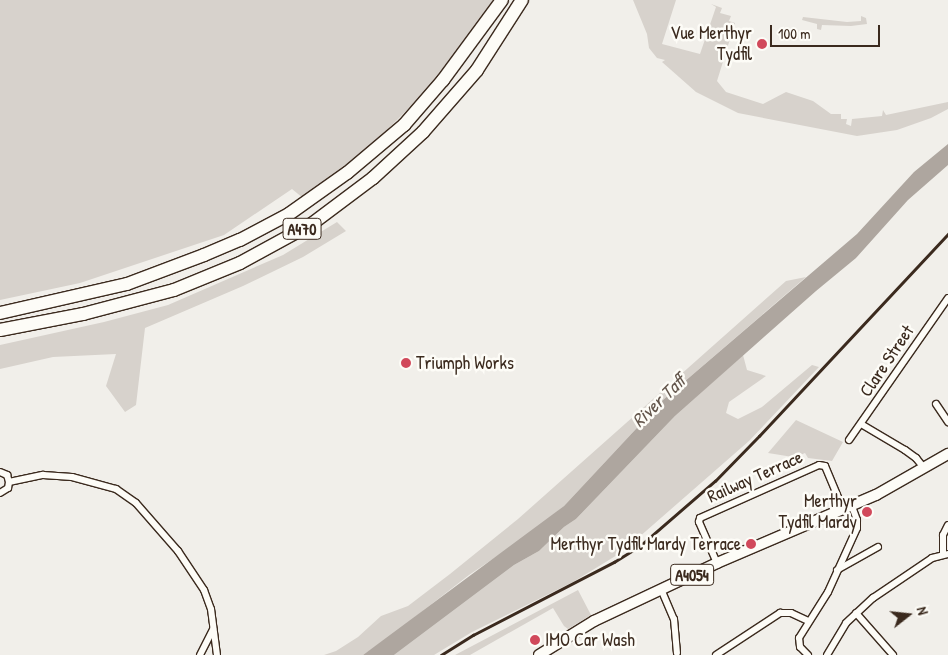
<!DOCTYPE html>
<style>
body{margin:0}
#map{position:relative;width:948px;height:655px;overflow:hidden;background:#f1efea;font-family:"Patrick Hand",sans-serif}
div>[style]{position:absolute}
.green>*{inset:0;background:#d7d2cc}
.water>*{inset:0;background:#aea69f}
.roads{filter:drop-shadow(1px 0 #3b2a1e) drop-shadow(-1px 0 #3b2a1e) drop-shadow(0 1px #3b2a1e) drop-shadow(0 -1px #3b2a1e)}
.street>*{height:6px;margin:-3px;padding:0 3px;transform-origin:3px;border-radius:3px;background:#fdfcf7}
.primary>*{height:10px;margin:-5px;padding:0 5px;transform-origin:5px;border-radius:5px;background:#fdfcf7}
.highway>*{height:12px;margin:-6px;padding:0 6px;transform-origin:6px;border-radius:6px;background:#fdfcf7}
.rail>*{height:2.5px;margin:-1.25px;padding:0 1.25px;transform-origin:1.25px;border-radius:1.25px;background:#3b2a1e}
.dots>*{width:14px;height:14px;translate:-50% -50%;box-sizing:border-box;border:2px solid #fdfcf7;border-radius:50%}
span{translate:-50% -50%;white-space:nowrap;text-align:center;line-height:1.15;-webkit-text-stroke:5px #fdfcf7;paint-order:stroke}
.shield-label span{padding:1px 4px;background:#fdfcf7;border:1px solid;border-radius:4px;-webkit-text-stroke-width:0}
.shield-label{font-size:16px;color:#3b2a1e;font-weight:700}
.poi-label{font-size:18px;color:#3b2a1e}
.right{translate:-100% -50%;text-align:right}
.left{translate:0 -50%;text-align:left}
.street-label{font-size:18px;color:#3b2a1e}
.water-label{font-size:19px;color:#63554b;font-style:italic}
.north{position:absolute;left:883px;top:590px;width:50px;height:50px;-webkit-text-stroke:4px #fdfcf7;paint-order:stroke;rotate:74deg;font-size:14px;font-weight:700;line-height:20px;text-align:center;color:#3b2a1e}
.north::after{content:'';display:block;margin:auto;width:18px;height:22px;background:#3b2a1e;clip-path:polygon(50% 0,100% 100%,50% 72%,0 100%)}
.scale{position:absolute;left:770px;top:25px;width:110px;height:22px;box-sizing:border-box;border:2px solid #3b2a1e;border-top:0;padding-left:6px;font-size:15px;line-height:18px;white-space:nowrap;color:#3b2a1e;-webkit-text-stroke:4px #fdfcf7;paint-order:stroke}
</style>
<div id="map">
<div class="green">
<i style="clip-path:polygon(0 0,493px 0,456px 54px,421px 96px,373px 144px,303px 198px,292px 189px,224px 235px,80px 283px,0 300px)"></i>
<i style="clip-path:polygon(633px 0,676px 0,662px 44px,700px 54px,716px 7px,711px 4px,722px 8px,720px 13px,731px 16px,729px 21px,735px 23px,717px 81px,726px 92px,763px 104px,786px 92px,813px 101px,831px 114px,841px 114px,841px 119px,847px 119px,846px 124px,851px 126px,852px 119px,882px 116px,883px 110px,886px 115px,948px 102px,948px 109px,931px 118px,897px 130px,857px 136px,738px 113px,696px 92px,662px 62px,665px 60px,657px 58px,649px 48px,647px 34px)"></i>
<i style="clip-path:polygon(861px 16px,866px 18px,867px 24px,851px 26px,822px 25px,821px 30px,817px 29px,817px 24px,802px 20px,803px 17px,847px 22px,861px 21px)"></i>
<i style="clip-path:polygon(337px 222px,346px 231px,303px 257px,243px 286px,145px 328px,136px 405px,125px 412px,106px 386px,116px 354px,53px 357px,0 369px,0 345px,104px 322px,168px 305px,283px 255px)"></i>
<i style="clip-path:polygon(806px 277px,663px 400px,564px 506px,525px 537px,469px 575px,393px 634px,363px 655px,324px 655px,336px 651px,358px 637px,381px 616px,408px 606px,450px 574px,518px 519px,786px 281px)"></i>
<i style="clip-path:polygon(743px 355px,747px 370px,766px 376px,729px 402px,726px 413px,738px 419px,762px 407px,812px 365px,819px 367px,749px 441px,622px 552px,573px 582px,472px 632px,434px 655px,394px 655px,514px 565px,539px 551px,564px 527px,576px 519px,675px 416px)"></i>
<i style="clip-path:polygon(796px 420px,843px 442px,832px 461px,808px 458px,805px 453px,798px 456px,799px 458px,768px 453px)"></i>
<i style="clip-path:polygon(578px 590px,591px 615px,568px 629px,564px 626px,553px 608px,470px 655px,455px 655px)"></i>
</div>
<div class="water">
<i style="clip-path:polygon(948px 144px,948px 165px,908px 200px,856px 258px,816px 291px,675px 416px,576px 519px,564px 527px,539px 551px,514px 565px,394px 655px,363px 655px,564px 506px,663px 400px,857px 234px,914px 172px)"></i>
</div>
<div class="roads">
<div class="street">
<i style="left:936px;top:404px;width:22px;rotate:56deg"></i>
<i style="left:861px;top:424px;width:51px;rotate:30.6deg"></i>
<i style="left:905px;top:450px;width:14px;rotate:36deg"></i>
<i style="left:916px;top:458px;width:13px;rotate:51deg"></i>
<i style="left:849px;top:440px;width:173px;rotate:-55.1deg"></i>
<i style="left:0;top:472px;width:8px;rotate:23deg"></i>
<i style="left:7px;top:475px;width:7px;rotate:74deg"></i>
<i style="left:9px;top:482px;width:6px;rotate:99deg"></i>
<i style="left:8px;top:488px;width:9px;rotate:148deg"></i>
<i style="left:9px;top:482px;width:35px;rotate:-12deg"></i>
<i style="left:43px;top:475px;width:29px;rotate:4deg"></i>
<i style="left:72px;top:477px;width:46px;rotate:15.3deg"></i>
<i style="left:116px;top:489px;width:24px;rotate:35deg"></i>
<i style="left:136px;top:503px;width:64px;rotate:48.8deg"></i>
<i style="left:178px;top:551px;width:47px;rotate:56.3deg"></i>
<i style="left:204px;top:590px;width:20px;rotate:70deg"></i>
<i style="left:211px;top:609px;width:46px;rotate:82.6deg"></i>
<i style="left:943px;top:554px;width:19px;rotate:-90deg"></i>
<i style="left:943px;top:535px;width:11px;rotate:-63deg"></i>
<i style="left:717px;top:563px;width:45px;rotate:-113.7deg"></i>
<i style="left:699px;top:522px;width:4px;rotate:-76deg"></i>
<i style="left:700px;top:518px;width:130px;rotate:-24deg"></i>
<i style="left:819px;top:465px;width:6px;rotate:9deg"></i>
<i style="left:825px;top:466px;width:47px;rotate:67.3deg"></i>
<i style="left:837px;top:570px;width:47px;rotate:-29.3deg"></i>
<i style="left:661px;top:589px;width:33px;rotate:67deg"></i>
<i style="left:674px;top:619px;width:34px;rotate:85deg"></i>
<i style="left:856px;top:613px;width:56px;rotate:48.6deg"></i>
<i style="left:200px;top:655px;width:29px;rotate:-63deg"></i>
<i style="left:716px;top:655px;width:77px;rotate:-33.3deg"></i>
<i style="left:780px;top:613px;width:11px"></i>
<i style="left:791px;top:613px;width:19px;rotate:25deg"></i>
<i style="left:808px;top:655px;width:11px;rotate:-135deg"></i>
<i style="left:800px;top:647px;width:9px;rotate:-96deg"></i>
<i style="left:799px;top:638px;width:54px;rotate:-57.8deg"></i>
<i style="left:828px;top:592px;width:70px;rotate:-65.6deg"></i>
<i style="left:857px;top:528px;width:8px;rotate:-90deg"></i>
<i style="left:857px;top:520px;width:15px;rotate:-110deg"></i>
<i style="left:827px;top:655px;width:37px;rotate:-59deg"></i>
<i style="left:846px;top:623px;width:37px;rotate:-43deg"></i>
<i style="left:873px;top:598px;width:71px;rotate:-34.1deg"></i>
<i style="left:932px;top:558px;width:16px;rotate:-14deg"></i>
</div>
<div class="primary">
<i style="left:539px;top:655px;width:65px;rotate:-31.7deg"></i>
<i style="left:594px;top:621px;width:136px;rotate:-25.2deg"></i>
<i style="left:717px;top:563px;width:173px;rotate:-23.2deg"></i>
<i style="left:876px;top:495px;width:83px;rotate:-29.7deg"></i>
</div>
<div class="highway">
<i style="left:0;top:313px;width:130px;rotate:-12.9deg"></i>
<i style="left:127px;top:284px;width:82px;rotate:-20.6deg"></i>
<i style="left:204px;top:255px;width:39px;rotate:-23deg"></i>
<i style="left:240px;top:240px;width:55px;rotate:-28deg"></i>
<i style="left:289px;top:214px;width:71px;rotate:-35.3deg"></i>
<i style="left:347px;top:173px;width:75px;rotate:-40.1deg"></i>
<i style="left:404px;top:125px;width:60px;rotate:-49.1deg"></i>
<i style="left:443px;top:80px;width:99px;rotate:-53.6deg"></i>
<i style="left:0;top:330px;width:85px;rotate:-10.9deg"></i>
<i style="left:83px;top:314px;width:94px;rotate:-14.8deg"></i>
<i style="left:174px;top:290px;width:71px;rotate:-22.2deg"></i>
<i style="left:240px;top:263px;width:83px;rotate:-28.7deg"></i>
<i style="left:313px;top:223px;width:75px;rotate:-36.9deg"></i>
<i style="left:373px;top:178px;width:68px;rotate:-42.6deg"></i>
<i style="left:423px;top:132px;width:82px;rotate:-48.9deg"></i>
<i style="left:477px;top:70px;width:83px;rotate:-57.3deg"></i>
</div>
</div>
<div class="rail">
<i style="left:441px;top:655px;width:38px;rotate:-32deg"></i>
<i style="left:473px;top:635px;width:159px;rotate:-27.4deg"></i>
<i style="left:614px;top:562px;width:32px;rotate:-32deg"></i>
<i style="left:641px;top:545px;width:98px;rotate:-40.9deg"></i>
<i style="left:715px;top:481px;width:63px;rotate:-45.6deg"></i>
<i style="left:759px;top:436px;width:277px;rotate:-46.9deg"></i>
</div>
<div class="dots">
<i style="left:762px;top:44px;background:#d1495b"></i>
<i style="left:406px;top:363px;background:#d1495b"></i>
<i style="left:867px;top:512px;background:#d1495b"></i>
<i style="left:751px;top:544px;background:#d1495b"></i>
<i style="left:535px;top:640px;background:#d1495b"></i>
</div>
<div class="shield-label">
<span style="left:302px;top:229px">A470</span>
<span style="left:692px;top:575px">A4054</span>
</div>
<div class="poi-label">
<span class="right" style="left:752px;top:44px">Vue Merthyr<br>Tydfil</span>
<span class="left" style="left:416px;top:363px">Triumph Works</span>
<span class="right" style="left:857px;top:512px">Merthyr<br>Tydfil Mardy</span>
<span class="right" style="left:741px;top:544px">Merthyr Tydfil Mardy Terrace</span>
<span class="left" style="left:545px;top:640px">IMO Car Wash</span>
</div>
<div class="street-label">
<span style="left:887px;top:361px;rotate:-56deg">Clare Street</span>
<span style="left:755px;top:477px;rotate:-24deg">Railway Terrace</span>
</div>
<div class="water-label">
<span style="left:659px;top:401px;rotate:-44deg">River Taff</span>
</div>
<div class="north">N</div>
<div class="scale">100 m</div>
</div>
